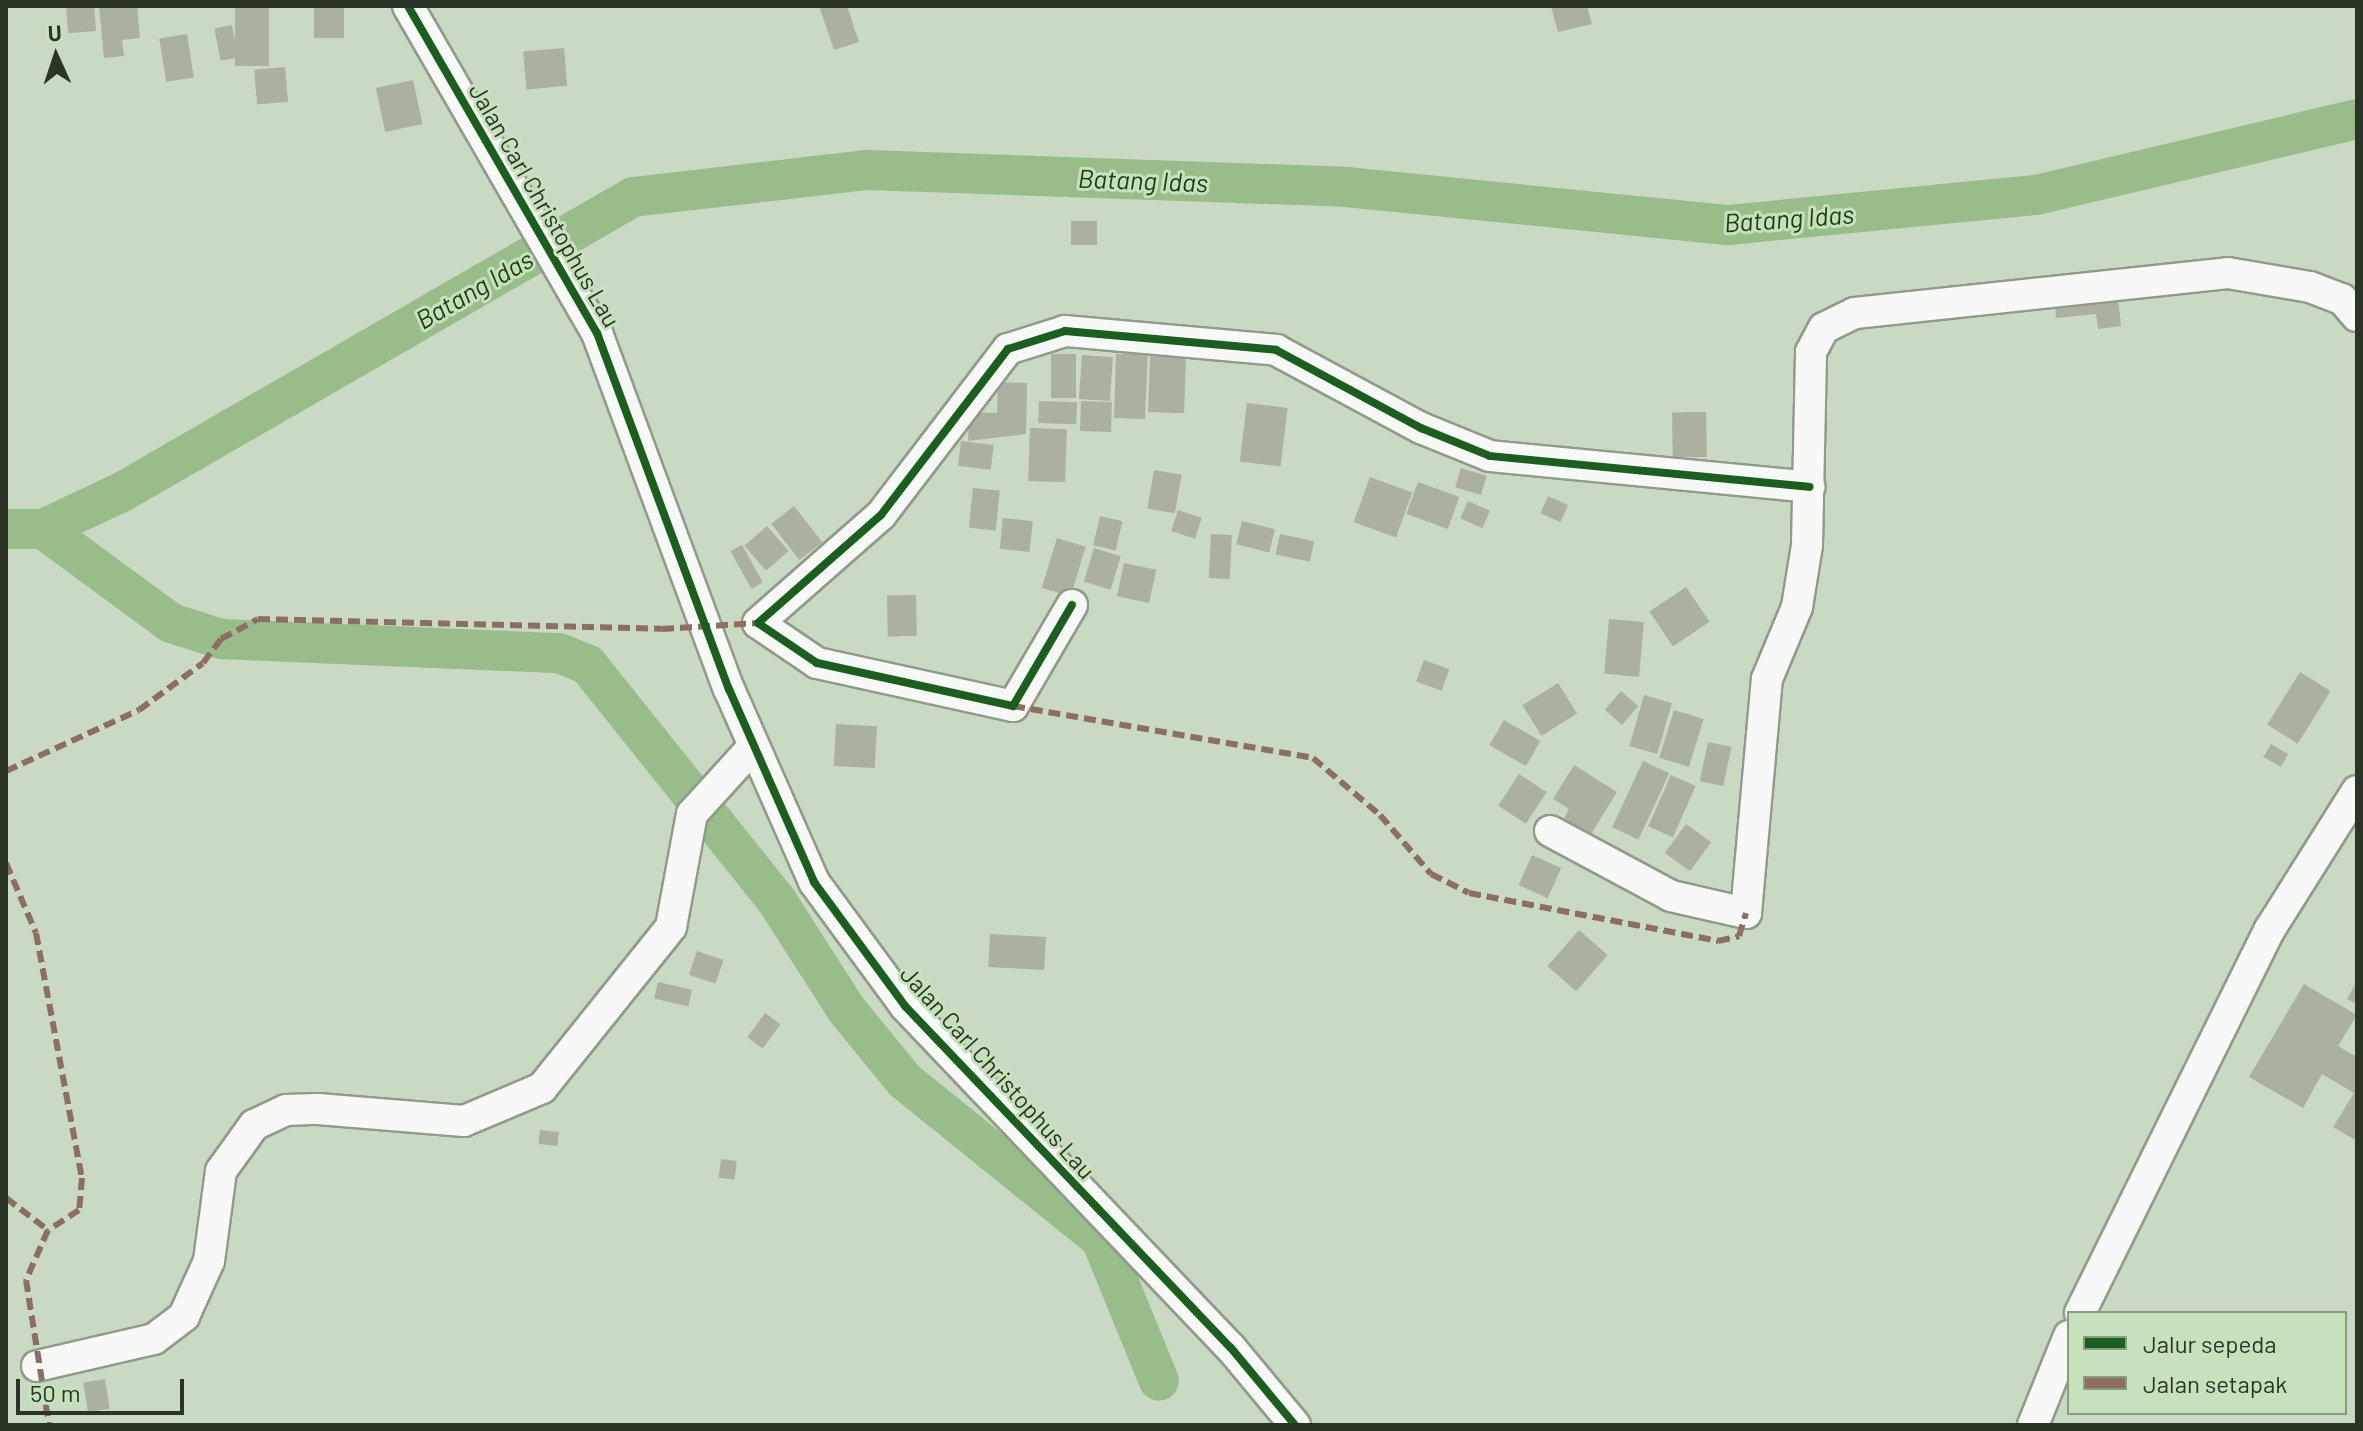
<!DOCTYPE html>
<style>
body{margin:0}
#map{position:relative;width:2363px;height:1431px;overflow:hidden;background:#cad9c3;font-family:Barlow,sans-serif}
div>[style]{position:absolute}
.river>*{height:40px;margin:-20px;padding:0 20px;transform-origin:20px;border-radius:20px;background:#99bd8a}
.building>*{inset:0;background:#aab1a0;transform-origin:0 0}
.roads{filter:drop-shadow(2px 0 #909b8a) drop-shadow(-2px 0 #909b8a) drop-shadow(0 2px #909b8a) drop-shadow(0 -2px #909b8a)}
.minor>*{height:30px;margin:-15px;padding:0 15px;transform-origin:15px;border-radius:15px;background:#f7f9f6}
.quiet>*{height:6px;margin-top:-3px;transform-origin:0;background:repeating-linear-gradient(90deg,#8d6e63 0 12px,transparent 0 18px)}
.cycleway>*{height:8px;margin:-4px;padding:0 4px;transform-origin:4px;border-radius:4px;background:#1b5e20}
span{translate:-50% -50%;white-space:nowrap;text-align:center;line-height:1.15;-webkit-text-stroke:6px #c6e1bb;paint-order:stroke}
.street-label{font-size:24px;color:#2a3526}
.water-label{font-size:26px;color:#1f3d11;font-style:italic}
.frame{position:absolute;inset:0;border:8px solid #2a3526;pointer-events:none}
.legend{position:absolute;left:2067px;top:1311px;width:280px;height:104px;box-sizing:border-box;background:#c6e1bb;border:2px solid #889c7f;margin:0;padding:10px 14px;list-style:none;font-size:24px;color:#2a3526}
.legend li{display:flex;align-items:center;gap:16px;height:40px}
.legend b{width:40px;border:2px solid #889c7f}
.north{position:absolute;left:16px;top:16px;width:80px;height:80px;-webkit-text-stroke:6px #c6e1bb;paint-order:stroke;rotate:357deg;font-size:22px;font-weight:700;line-height:32px;text-align:center;color:#2a3526}
.north::after{content:'';display:block;margin:auto;width:28px;height:36px;background:#2a3526;clip-path:polygon(50% 0,100% 100%,50% 72%,0 100%)}
.scale{position:absolute;left:16px;top:1379px;width:168px;height:36px;box-sizing:border-box;border:4px solid #2a3526;border-top:0;padding-left:10px;font-size:24px;line-height:28px;white-space:nowrap;color:#2a3526;-webkit-text-stroke:6px #c6e1bb;paint-order:stroke}
</style>
<div id="map">
<div class="river">
<i style="left:6px;top:529px;width:37px"></i>
<i style="left:43px;top:529px;width:87px;rotate:-25.1deg"></i>
<i style="left:122px;top:492px;width:590px;rotate:-30deg"></i>
<i style="left:633px;top:197px;width:236px;rotate:-6.6deg"></i>
<i style="left:867px;top:170px;width:479px;rotate:2deg"></i>
<i style="left:1346px;top:187px;width:385px;rotate:5.7deg"></i>
<i style="left:1729px;top:225px;width:308px;rotate:-5.6deg"></i>
<i style="left:2036px;top:195px;width:330px;rotate:-13.3deg"></i>
<i style="left:43px;top:529px;width:159px;rotate:36.3deg"></i>
<i style="left:171px;top:623px;width:52px;rotate:17.7deg"></i>
<i style="left:221px;top:639px;width:338px;rotate:2.4deg"></i>
<i style="left:559px;top:653px;width:31px;rotate:22deg"></i>
<i style="left:588px;top:665px;width:302px;rotate:51.3deg"></i>
<i style="left:777px;top:901px;width:128px;rotate:57.4deg"></i>
<i style="left:846px;top:1009px;width:93px;rotate:50.7deg"></i>
<i style="left:905px;top:1081px;width:252px;rotate:38.9deg"></i>
<i style="left:1101px;top:1239px;width:153px;rotate:67.8deg"></i>
</div>
<div class="building">
<i style="left:94px;top:6px;width:25px;height:28px;rotate:85deg"></i>
<i style="clip-path:polygon(99px 6px,137px 6px,140px 38px,122px 40px,124px 56px,104px 58px)"></i>
<i style="left:235px;top:6px;width:34px;height:60px"></i>
<i style="left:314px;top:6px;width:30px;height:32px"></i>
<i style="clip-path:polygon(819px 6px,847px 6px,859px 42px,834px 50px)"></i>
<i style="clip-path:polygon(1551px 6px,1587px 6px,1592px 24px,1558px 32px)"></i>
<i style="left:232px;top:25px;width:33px;height:18px;rotate:79deg"></i>
<i style="left:187px;top:34px;width:44px;height:28px;rotate:81deg"></i>
<i style="left:564px;top:48px;width:38px;height:41px;rotate:85deg"></i>
<i style="left:285px;top:67px;width:35px;height:31px;rotate:85deg"></i>
<i style="left:413px;top:80px;width:45px;height:38px;rotate:78deg"></i>
<i style="left:1071px;top:221px;width:26px;height:24px"></i>
<i style="clip-path:polygon(2117px 288px,2121px 326px,2098px 329px,2096px 314px,2056px 318px,2054px 293px)"></i>
<i style="clip-path:polygon(1132px 347px,1148px 347px,1145px 419px,1114px 418px,1116px 354px,1132px 354px)"></i>
<i style="left:1051px;top:354px;width:25px;height:44px"></i>
<i style="left:1082px;top:355px;width:31px;height:44px;rotate:4deg"></i>
<i style="left:1150px;top:356px;width:36px;height:56px;rotate:2deg"></i>
<i style="clip-path:polygon(998px 382px,1027px 383px,1026px 434px,968px 441px,969px 412px,997px 413px)"></i>
<i style="left:1039px;top:401px;width:38px;height:22px;rotate:2deg"></i>
<i style="left:1081px;top:401px;width:31px;height:30px;rotate:2deg"></i>
<i style="left:1247px;top:403px;width:41px;height:59px;rotate:7deg"></i>
<i style="left:1706px;top:412px;width:45px;height:34px;rotate:89deg"></i>
<i style="left:1030px;top:428px;width:37px;height:53px;rotate:2deg"></i>
<i style="left:961px;top:441px;width:33px;height:25px;rotate:7deg"></i>
<i style="left:1461px;top:468px;width:27px;height:20px;rotate:17deg"></i>
<i style="left:1154px;top:470px;width:28px;height:39px;rotate:10deg"></i>
<i style="left:1370px;top:477px;width:45px;height:48px;rotate:20deg"></i>
<i style="left:1418px;top:482px;width:44px;height:34px;rotate:20deg"></i>
<i style="left:973px;top:488px;width:27px;height:40px;rotate:6deg"></i>
<i style="left:1548px;top:496px;width:22px;height:19px;rotate:24deg"></i>
<i style="left:1468px;top:501px;width:24px;height:19px;rotate:24deg"></i>
<i style="left:794px;top:506px;width:46px;height:29px;rotate:52deg"></i>
<i style="left:1178px;top:510px;width:25px;height:22px;rotate:18deg"></i>
<i style="left:1100px;top:516px;width:23px;height:30px;rotate:13deg"></i>
<i style="left:1003px;top:518px;width:30px;height:31px;rotate:6deg"></i>
<i style="left:1242px;top:521px;width:34px;height:24px;rotate:14deg"></i>
<i style="left:767px;top:526px;width:33px;height:30px;rotate:49deg"></i>
<i style="left:1211px;top:534px;width:21px;height:44px;rotate:3deg"></i>
<i style="left:1280px;top:534px;width:35px;height:21px;rotate:12deg"></i>
<i style="left:1057px;top:538px;width:30px;height:52px;rotate:17deg"></i>
<i style="left:742px;top:545px;width:43px;height:13px;rotate:61deg"></i>
<i style="left:1094px;top:548px;width:28px;height:35px;rotate:17deg"></i>
<i style="left:1124px;top:563px;width:33px;height:34px;rotate:12deg"></i>
<i style="left:1686px;top:587px;width:42px;height:44px;rotate:56deg"></i>
<i style="left:916px;top:595px;width:41px;height:29px;rotate:89deg"></i>
<i style="left:1609px;top:619px;width:35px;height:55px;rotate:5deg"></i>
<i style="left:1424px;top:660px;width:27px;height:23px;rotate:20deg"></i>
<i style="left:2300px;top:672px;width:36px;height:62px;rotate:32deg"></i>
<i style="left:1558px;top:683px;width:36px;height:42px;rotate:58deg"></i>
<i style="left:1621px;top:691px;width:23px;height:25px;rotate:41deg"></i>
<i style="left:1644px;top:695px;width:29px;height:53px;rotate:16deg"></i>
<i style="left:1674px;top:710px;width:31px;height:50px;rotate:17deg"></i>
<i style="left:1504px;top:720px;width:42px;height:29px;rotate:30deg"></i>
<i style="left:836px;top:724px;width:41px;height:42px;rotate:3deg"></i>
<i style="left:1708px;top:742px;width:24px;height:40px;rotate:12deg"></i>
<i style="left:2271px;top:744px;width:20px;height:15px;rotate:30deg"></i>
<i style="left:1643px;top:761px;width:29px;height:73px;rotate:25deg"></i>
<i style="clip-path:polygon(1574px 765px,1617px 792px,1588px 839px,1562px 822px,1569px 809px,1553px 799px)"></i>
<i style="left:1519px;top:774px;width:33px;height:38px;rotate:33deg"></i>
<i style="left:1671px;top:775px;width:27px;height:56px;rotate:24deg"></i>
<i style="left:1686px;top:824px;width:31px;height:36px;rotate:36deg"></i>
<i style="left:1532px;top:855px;width:32px;height:33px;rotate:24deg"></i>
<i style="left:1579px;top:930px;width:38px;height:48px;rotate:41deg"></i>
<i style="left:990px;top:934px;width:56px;height:33px;rotate:3deg"></i>
<i style="left:697px;top:951px;width:28px;height:25px;rotate:19deg"></i>
<i style="clip-path:polygon(2357px 981px,2357px 1004px,2347px 999px)"></i>
<i style="left:658px;top:982px;width:35px;height:17px;rotate:13deg"></i>
<i style="clip-path:polygon(2304px 984px,2357px 1015px,2338px 1046px,2357px 1057px,2357px 1141px,2333px 1127px,2354px 1093px,2322px 1074px,2303px 1108px,2249px 1077px)"></i>
<i style="left:765px;top:1013px;width:19px;height:30px;rotate:36deg"></i>
<i style="left:540px;top:1130px;width:19px;height:14px;rotate:6deg"></i>
<i style="left:721px;top:1159px;width:16px;height:19px;rotate:7deg"></i>
<i style="left:105px;top:1379px;width:30px;height:22px;rotate:81deg"></i>
</div>
<div class="roads">
<div class="minor">
<i style="left:408px;top:6px;width:378px;rotate:60deg"></i>
<i style="left:597px;top:333px;width:380px;rotate:69.7deg"></i>
<i style="left:729px;top:689px;width:211px;rotate:66.2deg"></i>
<i style="left:814px;top:882px;width:154px;rotate:53.7deg"></i>
<i style="left:905px;top:1006px;width:472px;rotate:46.4deg"></i>
<i style="left:1231px;top:1348px;width:100px;rotate:50.3deg"></i>
<i style="left:1072px;top:605px;width:117px;rotate:120.3deg"></i>
<i style="left:1013px;top:706px;width:201px;rotate:-167.6deg"></i>
<i style="left:817px;top:663px;width:71px;rotate:-145.9deg"></i>
<i style="left:758px;top:623px;width:164px;rotate:-41.3deg"></i>
<i style="left:881px;top:515px;width:209px;rotate:-52.6deg"></i>
<i style="left:1008px;top:349px;width:60px;rotate:-17.5deg"></i>
<i style="left:1065px;top:331px;width:212px;rotate:5.1deg"></i>
<i style="left:1276px;top:350px;width:165px;rotate:28.3deg"></i>
<i style="left:1421px;top:428px;width:74px;rotate:22.1deg"></i>
<i style="left:1490px;top:456px;width:321px;rotate:5.5deg"></i>
<i style="left:1550px;top:831px;width:137px;rotate:28.2deg"></i>
<i style="left:1671px;top:896px;width:77px;rotate:12.8deg"></i>
<i style="left:1746px;top:913px;width:235px;rotate:-84.9deg"></i>
<i style="left:1767px;top:679px;width:78px;rotate:-67.4deg"></i>
<i style="left:1797px;top:607px;width:63px;rotate:-80.8deg"></i>
<i style="left:1807px;top:545px;width:193px;rotate:-88.8deg"></i>
<i style="left:1811px;top:352px;width:27px;rotate:-62deg"></i>
<i style="left:1824px;top:328px;width:34px;rotate:-26deg"></i>
<i style="left:1855px;top:313px;width:375px;rotate:-6.1deg"></i>
<i style="left:2228px;top:273px;width:83px;rotate:9.7deg"></i>
<i style="left:2310px;top:287px;width:34px;rotate:21deg"></i>
<i style="left:2342px;top:299px;width:23px;rotate:49deg"></i>
<i style="left:2080px;top:1313px;width:428px;rotate:-63.7deg"></i>
<i style="left:2270px;top:929px;width:163px;rotate:-57.8deg"></i>
<i style="left:37px;top:1366px;width:120px;rotate:-13deg"></i>
<i style="left:154px;top:1339px;width:38px;rotate:-37deg"></i>
<i style="left:184px;top:1316px;width:60px;rotate:-65.6deg"></i>
<i style="left:209px;top:1261px;width:91px;rotate:-82.4deg"></i>
<i style="left:221px;top:1171px;width:57px;rotate:-54.3deg"></i>
<i style="left:254px;top:1125px;width:35px;rotate:-25deg"></i>
<i style="left:286px;top:1110px;width:32px;rotate:-2deg"></i>
<i style="left:318px;top:1109px;width:146px;rotate:4.7deg"></i>
<i style="left:464px;top:1121px;width:85px;rotate:-22.9deg"></i>
<i style="left:542px;top:1088px;width:206px;rotate:-51.3deg"></i>
<i style="left:671px;top:927px;width:115px;rotate:-79.5deg"></i>
<i style="left:692px;top:814px;width:91px;rotate:-47.7deg"></i>
<i style="left:2033px;top:1425px;width:96px;rotate:-68deg"></i>
</div>
</div>
<div class="quiet">
<i style="left:1013px;top:706px;width:304px;rotate:9.8deg"></i>
<i style="left:1313px;top:758px;width:88px;rotate:40.4deg"></i>
<i style="left:1380px;top:815px;width:78px;rotate:49.2deg"></i>
<i style="left:1431px;top:874px;width:42px;rotate:26.6deg"></i>
<i style="left:1469px;top:893px;width:254px;rotate:10.9deg"></i>
<i style="left:1718px;top:941px;width:22px;rotate:-13deg"></i>
<i style="left:1739px;top:936px;width:24px;rotate:-73deg"></i>
<i style="left:6px;top:771px;width:146px;rotate:-24.6deg"></i>
<i style="left:139px;top:710px;width:79px;rotate:-36.3deg"></i>
<i style="left:203px;top:663px;width:30px;rotate:-53deg"></i>
<i style="left:221px;top:639px;width:42px;rotate:-28.4deg"></i>
<i style="left:258px;top:619px;width:404px;rotate:1.4deg"></i>
<i style="left:662px;top:629px;width:96px;rotate:-3.6deg"></i>
<i style="left:6px;top:863px;width:76px;rotate:66.8deg"></i>
<i style="left:36px;top:933px;width:249px;rotate:79.4deg"></i>
<i style="left:82px;top:1178px;width:32px;rotate:95deg"></i>
<i style="left:79px;top:1210px;width:37px;rotate:147deg"></i>
<i style="left:48px;top:1230px;width:55px;rotate:113.7deg"></i>
<i style="left:26px;top:1280px;width:147px;rotate:81deg"></i>
<i style="left:6px;top:1198px;width:53px;rotate:37.3deg"></i>
</div>
<div class="cycleway">
<i style="left:408px;top:6px;width:378px;rotate:60deg"></i>
<i style="left:597px;top:333px;width:380px;rotate:69.7deg"></i>
<i style="left:729px;top:689px;width:211px;rotate:66.2deg"></i>
<i style="left:814px;top:882px;width:154px;rotate:53.7deg"></i>
<i style="left:905px;top:1006px;width:472px;rotate:46.4deg"></i>
<i style="left:1231px;top:1348px;width:100px;rotate:50.3deg"></i>
<i style="left:1072px;top:605px;width:117px;rotate:120.3deg"></i>
<i style="left:1013px;top:706px;width:201px;rotate:-167.6deg"></i>
<i style="left:817px;top:663px;width:71px;rotate:-145.9deg"></i>
<i style="left:758px;top:623px;width:164px;rotate:-41.3deg"></i>
<i style="left:881px;top:515px;width:209px;rotate:-52.6deg"></i>
<i style="left:1008px;top:349px;width:60px;rotate:-17.5deg"></i>
<i style="left:1065px;top:331px;width:212px;rotate:5.1deg"></i>
<i style="left:1276px;top:350px;width:165px;rotate:28.3deg"></i>
<i style="left:1421px;top:428px;width:74px;rotate:22.1deg"></i>
<i style="left:1490px;top:456px;width:321px;rotate:5.5deg"></i>
</div>
<div class="street-label">
<span style="left:545px;top:205px;rotate:60deg">Jalan Carl Christophus Lau</span>
<span style="left:998px;top:1072px;rotate:48deg">Jalan Carl Christophus Lau</span>
</div>
<div class="water-label">
<span style="left:1143px;top:180px;rotate:2deg">Batang Idas</span>
<span style="left:1789px;top:218px;rotate:-4deg">Batang Idas</span>
<span style="left:474px;top:289px;rotate:-30deg">Batang Idas</span>
</div>
<div class="frame"></div>
<ul class="legend">
<li><b style="height:10px;background:#1b5e20"></b>Jalur sepeda</li>
<li><b style="height:10px;background:#8d6e63"></b>Jalan setapak</li>
</ul>
<div class="north">U</div>
<div class="scale">50 m</div>
</div>
